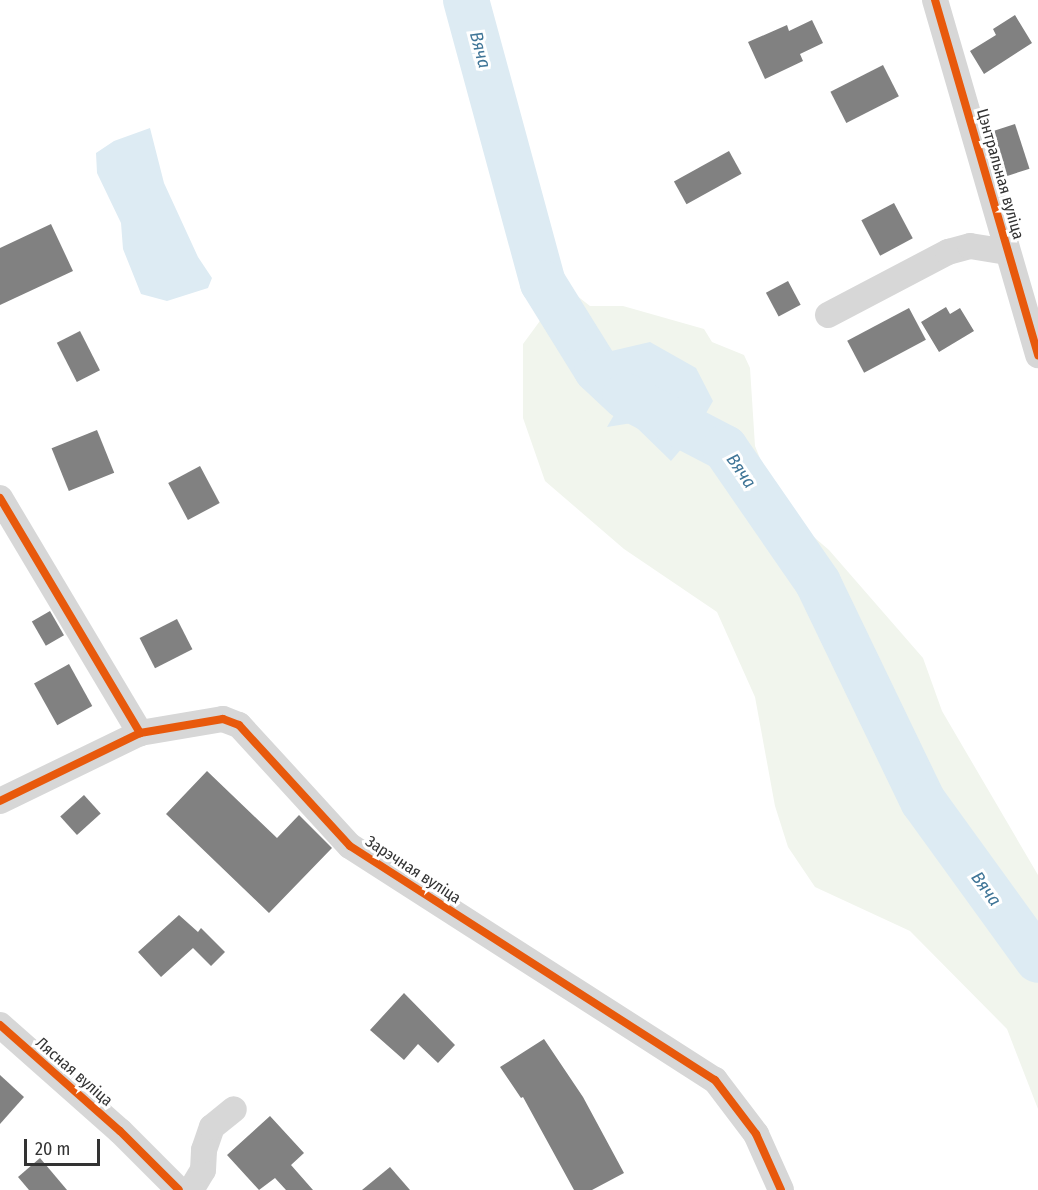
<!DOCTYPE html>
<meta charset="utf-8">
<style>
body{margin:0}
#map{position:relative;width:1038px;height:1190px;overflow:hidden;background:#fff;font-family:"Fira Sans Condensed",sans-serif}
div>[style]{position:absolute}
.green>*{inset:0;background:#f1f5ed}
.water>*{inset:0;background:#ddebf3}
.river>*{height:46px;margin:-23px;padding:0 23px;transform-origin:23px;border-radius:23px;background:#ddebf3}
.building>*{inset:0;background:#818181;transform-origin:0 0}
.minor>*{height:26px;margin:-13px;padding:0 13px;transform-origin:13px;border-radius:13px;background:#d7d7d7}
.cycleway>*{height:8px;margin:-4px;padding:0 4px;transform-origin:4px;border-radius:4px;background:#e8590c}
span{translate:-50% -50%;white-space:nowrap;text-align:center;line-height:1.15;-webkit-text-stroke:6px #fff;paint-order:stroke}
.street-label{font-size:16px;color:#333}
.water-label{font-size:18px;color:#3f7597;font-style:italic}
.scale{position:absolute;left:24px;top:1139px;width:76px;height:27px;box-sizing:border-box;border:3px solid #333;border-top:0;padding-left:8px;font-size:18px;line-height:21px;white-space:nowrap;color:#333;-webkit-text-stroke:4px #fff;paint-order:stroke}
</style>
<div id="map">
<div class="green">
<i style="clip-path:polygon(566px 295px,576px 295px,590px 306px,623px 306px,704px 329px,712px 342px,744px 355px,750px 368px,755px 446px,780px 508px,829px 550px,923px 658px,942px 711px,1038px 875px,1038px 1109px,1007px 1029px,910px 931px,815px 887px,788px 847px,775px 806px,755px 697px,717px 612px,624px 549px,545px 481px,523px 418px,523px 344px,545px 314px)"></i>
</div>
<div class="water">
<i style="clip-path:polygon(150px 128px,164px 183px,198px 257px,212px 278px,208px 288px,167px 301px,141px 294px,123px 249px,121px 223px,97px 173px,96px 153px,114px 141px)"></i>
<i style="clip-path:polygon(650px 342px,696px 368px,713px 401px,694px 434px,671px 461px,632px 423px,607px 427px,625px 396px,597px 370px,607px 352px)"></i>
</div>
<div class="river">
<i style="left:466px;top:0;width:293px;rotate:74.8deg"></i>
<i style="left:543px;top:283px;width:102px;rotate:58.2deg"></i>
<i style="left:597px;top:370px;width:38px;rotate:43deg"></i>
<i style="left:625px;top:396px;width:113px;rotate:27.5deg"></i>
<i style="left:725px;top:448px;width:164px;rotate:55.4deg"></i>
<i style="left:818px;top:583px;width:242px;rotate:64.3deg"></i>
<i style="left:923px;top:801px;width:196px;rotate:54.1deg"></i>
</div>
<div class="building">
<i style="clip-path:polygon(1015px 15px,1032px 43px,984px 74px,970px 51px,996px 35px,993px 29px)"></i>
<i style="clip-path:polygon(812px 20px,823px 43px,800px 54px,803px 61px,765px 79px,748px 42px,787px 25px,789px 31px)"></i>
<i style="left:883px;top:65px;width:35px;height:59px;rotate:63deg"></i>
<i style="left:1015px;top:124px;width:47px;height:26px;rotate:72deg"></i>
<i style="left:729px;top:151px;width:26px;height:63px;rotate:61deg"></i>
<i style="left:894px;top:203px;width:40px;height:37px;rotate:62deg"></i>
<i style="clip-path:polygon(51px 224px,73px 271px,0 305px,0 248px)"></i>
<i style="left:788px;top:281px;width:27px;height:25px;rotate:62deg"></i>
<i style="clip-path:polygon(946px 307px,950px 314px,960px 308px,974px 331px,939px 352px,921px 322px)"></i>
<i style="left:909px;top:308px;width:36px;height:70px;rotate:62deg"></i>
<i style="left:80px;top:331px;width:44px;height:26px;rotate:63deg"></i>
<i style="left:97px;top:430px;width:46px;height:49px;rotate:68deg"></i>
<i style="left:200px;top:466px;width:42px;height:36px;rotate:62deg"></i>
<i style="left:50px;top:611px;width:28px;height:21px;rotate:60deg"></i>
<i style="left:177px;top:619px;width:34px;height:42px;rotate:63deg"></i>
<i style="left:69px;top:664px;width:48px;height:40px;rotate:61deg"></i>
<i style="clip-path:polygon(207px 771px,277px 838px,299px 815px,332px 848px,269px 913px,166px 814px)"></i>
<i style="left:84px;top:795px;width:25px;height:32px;rotate:48deg"></i>
<i style="clip-path:polygon(179px 915px,198px 932px,201px 928px,225px 952px,211px 966px,193px 948px,161px 977px,138px 952px)"></i>
<i style="clip-path:polygon(404px 993px,455px 1045px,438px 1063px,418px 1044px,404px 1060px,370px 1030px)"></i>
<i style="clip-path:polygon(544px 1039px,583px 1097px,624px 1173px,592px 1190px,574px 1190px,523px 1097px,521px 1098px,500px 1067px)"></i>
<i style="clip-path:polygon(0 1075px,24px 1097px,0 1124px)"></i>
<i style="clip-path:polygon(270px 1116px,304px 1153px,291px 1165px,313px 1190px,286px 1190px,275px 1178px,259px 1190px,227px 1155px)"></i>
<i style="clip-path:polygon(40px 1158px,67px 1190px,29px 1190px,18px 1177px)"></i>
<i style="clip-path:polygon(390px 1167px,410px 1190px,362px 1190px)"></i>
</div>
<div class="minor">
<i style="left:935px;top:0;width:370px;rotate:73.8deg"></i>
<i style="left:828px;top:315px;width:136px;rotate:-27.7deg"></i>
<i style="left:948px;top:252px;width:23px;rotate:-15deg"></i>
<i style="left:970px;top:246px;width:37px;rotate:9deg"></i>
<i style="left:0;top:498px;width:274px;rotate:59.2deg"></i>
<i style="left:0;top:801px;width:156px;rotate:-25.9deg"></i>
<i style="left:140px;top:733px;width:84px;rotate:-9.6deg"></i>
<i style="left:223px;top:719px;width:17px;rotate:21deg"></i>
<i style="left:239px;top:725px;width:164px;rotate:47.5deg"></i>
<i style="left:350px;top:846px;width:434px;rotate:32.7deg"></i>
<i style="left:715px;top:1080px;width:68px;rotate:52.8deg"></i>
<i style="left:756px;top:1134px;width:61px;rotate:65.9deg"></i>
<i style="left:0;top:1025px;width:160px;rotate:41.5deg"></i>
<i style="left:120px;top:1131px;width:83px;rotate:45deg"></i>
<i style="left:191px;top:1190px;width:23px;rotate:-59deg"></i>
<i style="left:203px;top:1170px;width:20px;rotate:-87deg"></i>
<i style="left:204px;top:1150px;width:24px;rotate:-71deg"></i>
<i style="left:212px;top:1127px;width:28px;rotate:-39deg"></i>
</div>
<div class="cycleway">
<i style="left:935px;top:0;width:370px;rotate:73.8deg"></i>
<i style="left:0;top:498px;width:274px;rotate:59.2deg"></i>
<i style="left:0;top:801px;width:156px;rotate:-25.9deg"></i>
<i style="left:140px;top:733px;width:84px;rotate:-9.6deg"></i>
<i style="left:223px;top:719px;width:17px;rotate:21deg"></i>
<i style="left:239px;top:725px;width:164px;rotate:47.5deg"></i>
<i style="left:350px;top:846px;width:434px;rotate:32.7deg"></i>
<i style="left:715px;top:1080px;width:68px;rotate:52.8deg"></i>
<i style="left:756px;top:1134px;width:61px;rotate:65.9deg"></i>
<i style="left:0;top:1025px;width:160px;rotate:41.5deg"></i>
<i style="left:120px;top:1131px;width:83px;rotate:45deg"></i>
</div>
<div class="street-label">
<span style="left:1000px;top:174px;rotate:74deg">Цэнтральная вуліца</span>
<span style="left:413px;top:870px;rotate:33deg">Зарэчная вуліца</span>
<span style="left:74px;top:1072px;rotate:41deg">Лясная вуліца</span>
</div>
<div class="water-label">
<span style="left:480px;top:50px;rotate:75deg">Вяча</span>
<span style="left:741px;top:471px;rotate:55deg">Вяча</span>
<span style="left:986px;top:889px;rotate:54deg">Вяча</span>
</div>
<div class="scale">20 m</div>
</div>
